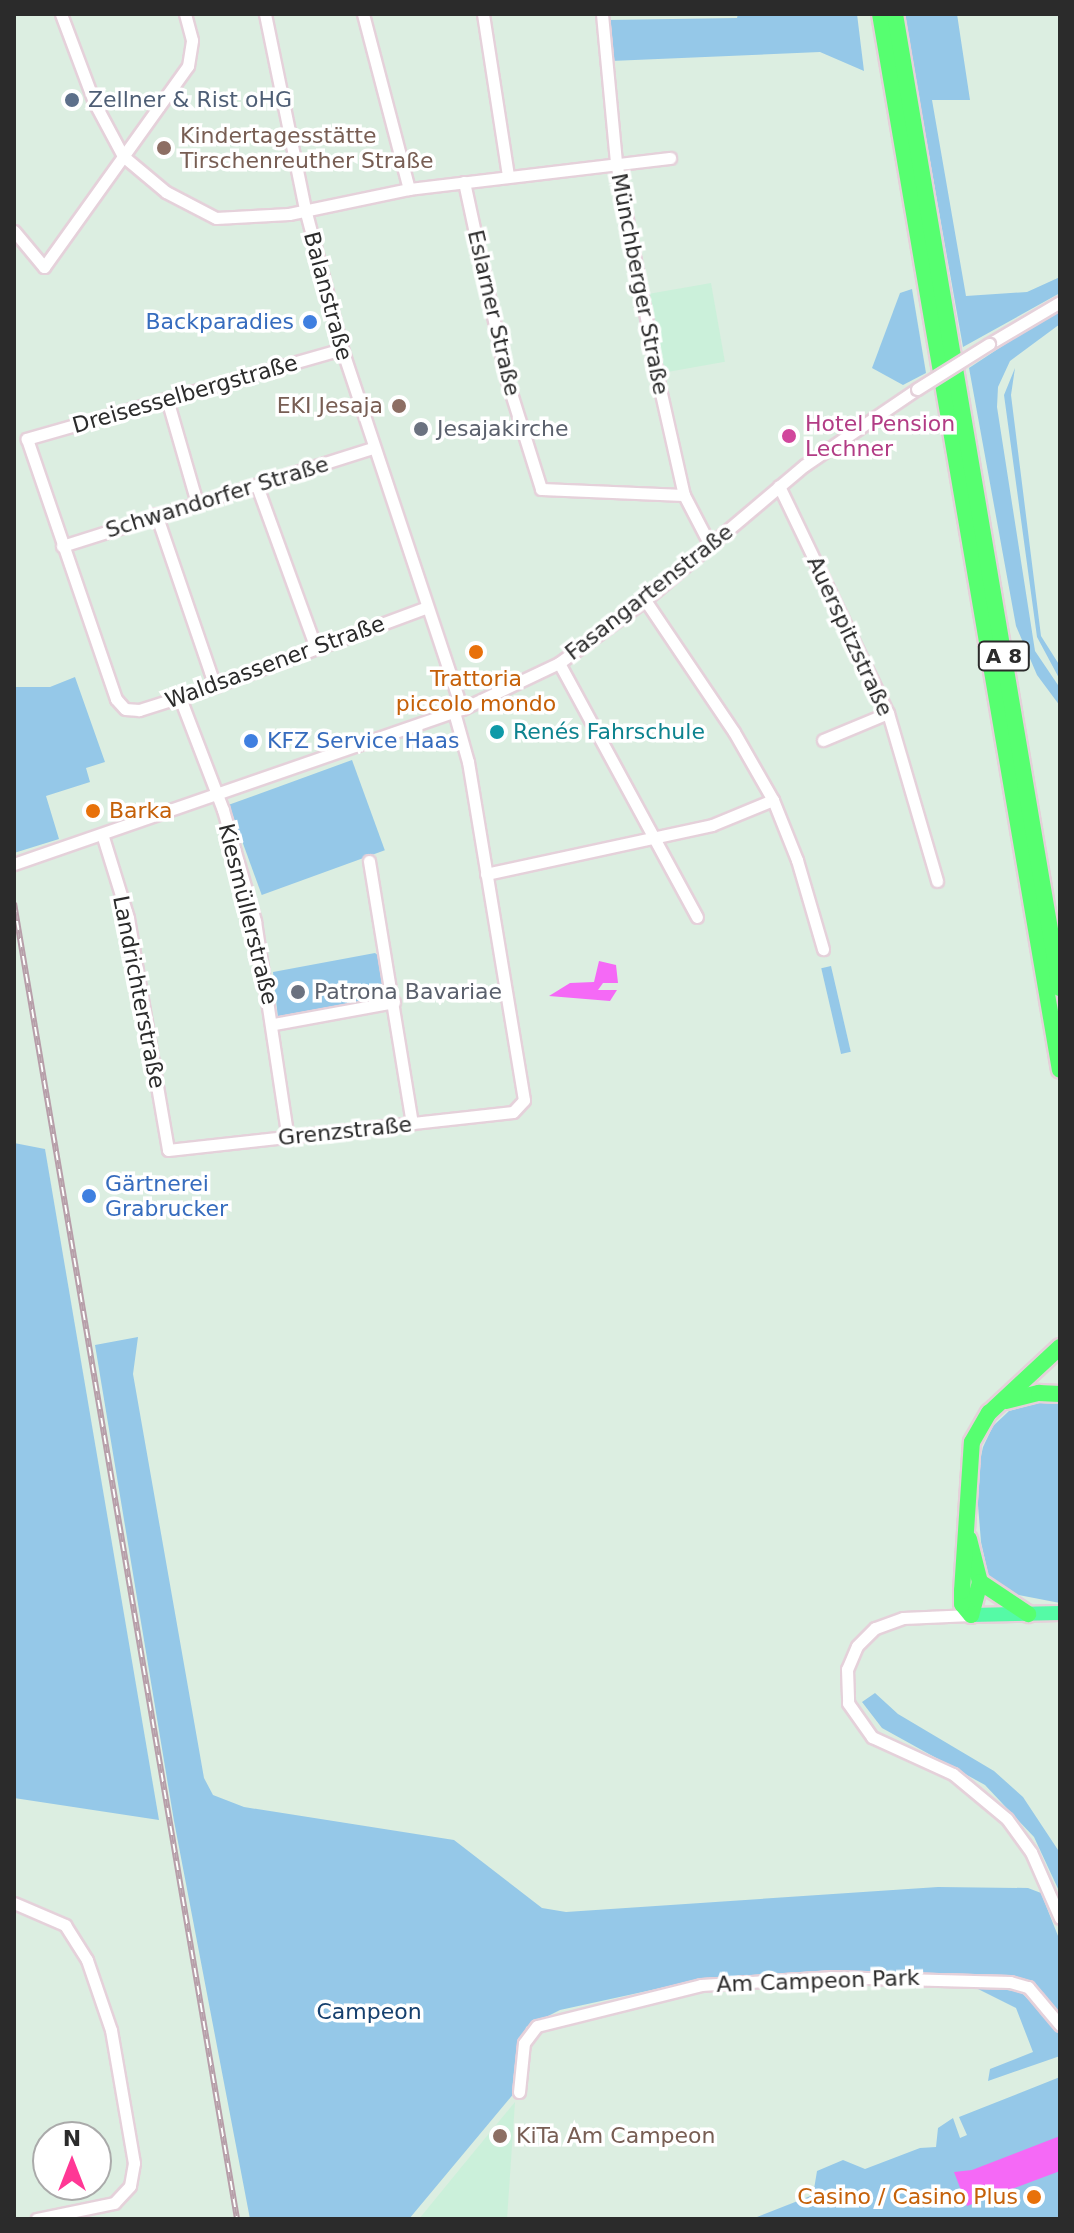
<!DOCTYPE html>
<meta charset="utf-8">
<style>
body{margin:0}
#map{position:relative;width:1074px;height:2233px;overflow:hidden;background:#dceee1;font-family:"DejaVu Sans",sans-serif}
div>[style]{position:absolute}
.education>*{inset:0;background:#cbf0da;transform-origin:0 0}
.green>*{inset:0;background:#95c8e8;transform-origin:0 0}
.water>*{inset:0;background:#f569f6}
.roads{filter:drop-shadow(2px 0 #e5d1da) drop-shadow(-2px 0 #e5d1da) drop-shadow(0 2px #e5d1da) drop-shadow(0 -2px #e5d1da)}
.minor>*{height:11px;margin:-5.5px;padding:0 5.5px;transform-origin:5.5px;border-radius:5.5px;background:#fff}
.major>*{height:14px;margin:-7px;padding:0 7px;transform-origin:7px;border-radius:7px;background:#55faa6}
.highway>*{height:16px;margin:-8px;padding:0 8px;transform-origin:8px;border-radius:8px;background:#56ff70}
.rail>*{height:6px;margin-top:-3px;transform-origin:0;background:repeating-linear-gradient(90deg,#fff 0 9px,#b79ea9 0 18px);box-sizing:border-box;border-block:2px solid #b79ea9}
.bridges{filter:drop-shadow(2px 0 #e5d1da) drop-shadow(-2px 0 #e5d1da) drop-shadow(0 2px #e5d1da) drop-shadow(0 -2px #e5d1da)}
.minor-bridge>*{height:11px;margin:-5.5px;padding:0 5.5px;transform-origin:5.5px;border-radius:5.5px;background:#fff}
.dots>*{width:22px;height:22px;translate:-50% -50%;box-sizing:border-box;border:4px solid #fff;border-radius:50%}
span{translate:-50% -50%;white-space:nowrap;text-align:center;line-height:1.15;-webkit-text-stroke:7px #fff;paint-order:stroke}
.shield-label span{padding:2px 6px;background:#fff;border:2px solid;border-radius:6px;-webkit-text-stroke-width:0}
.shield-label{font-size:20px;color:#2b2b2b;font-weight:700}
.service-label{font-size:22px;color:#4e5e75}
.left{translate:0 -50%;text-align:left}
.education-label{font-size:22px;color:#785e54}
.right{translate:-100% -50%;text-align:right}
.street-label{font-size:22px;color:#2b2b2b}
.shop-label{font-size:22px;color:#366cbe}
.hotel-label{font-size:22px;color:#b23c85}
.worship-label{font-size:22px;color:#5b616d}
.food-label{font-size:22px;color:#c56008}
.culture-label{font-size:22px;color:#0d838f}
.park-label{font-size:22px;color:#15406e}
.frame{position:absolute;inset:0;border:16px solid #2b2b2b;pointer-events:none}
.north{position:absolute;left:32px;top:2121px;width:80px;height:80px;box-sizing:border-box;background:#fff;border:2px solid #aaa;border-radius:50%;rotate:0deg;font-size:22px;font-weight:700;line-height:32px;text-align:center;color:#2b2b2b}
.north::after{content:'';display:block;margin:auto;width:28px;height:36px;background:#ff3895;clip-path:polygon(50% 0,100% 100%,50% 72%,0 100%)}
</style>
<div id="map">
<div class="education">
<i style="left:711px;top:283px;width:80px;height:64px;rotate:80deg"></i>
<i style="clip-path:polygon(515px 2102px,507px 2219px,419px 2219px,459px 2170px)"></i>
</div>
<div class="green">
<i style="clip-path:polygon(738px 14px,857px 14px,864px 71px,820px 52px,611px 61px,607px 20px,737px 18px)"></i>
<i style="clip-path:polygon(904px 14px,957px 14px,970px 100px,932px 100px,966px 296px,1027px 292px,1060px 277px,1060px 293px,963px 347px)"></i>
<i style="clip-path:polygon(912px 289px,926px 373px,903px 385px,872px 368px,900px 293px)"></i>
<i style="clip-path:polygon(1060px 308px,1060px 324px,1010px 361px,998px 387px,997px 407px,1035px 651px,1060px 688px,1060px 706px,1037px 675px,1016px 626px,969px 368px)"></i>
<i style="clip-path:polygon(1015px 368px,1011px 395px,1041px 636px,1060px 666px,1060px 680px,1037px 637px,1004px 395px)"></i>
<i style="clip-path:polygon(75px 677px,105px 762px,86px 768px,90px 782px,46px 796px,59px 839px,14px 853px,14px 687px,50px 687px)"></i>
<i style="left:352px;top:760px;width:96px;height:131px;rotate:70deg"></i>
<i style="clip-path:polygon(375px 953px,383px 959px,386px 1001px,278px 1018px,273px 972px)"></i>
<i style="left:831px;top:966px;width:88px;height:10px;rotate:77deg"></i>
<i style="clip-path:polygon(14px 1143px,45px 1149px,159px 1820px,14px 1798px)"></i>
<i style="clip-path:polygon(138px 1337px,133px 1374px,204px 1778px,213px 1795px,244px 1807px,454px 1840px,542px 1908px,566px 1912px,938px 1887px,1028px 1888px,1041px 1893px,1060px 1941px,1060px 2016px,1030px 1981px,1014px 1976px,859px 1971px,702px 1979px,560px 2010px,526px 2027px,515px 2092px,409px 2219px,250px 2219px,174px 1821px,95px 1345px)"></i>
<i style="clip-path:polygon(1045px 1401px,1060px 1403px,1060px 1603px,1008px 1593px,989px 1578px,981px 1542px,976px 1480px,983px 1447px,993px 1426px,1009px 1411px)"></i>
<i style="clip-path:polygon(875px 1693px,898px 1714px,994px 1771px,1023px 1797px,1060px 1853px,1060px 1893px,1034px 1837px,985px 1785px,882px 1728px,862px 1702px)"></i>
<i style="clip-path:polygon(970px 1985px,1021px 1992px,1060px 2032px,1060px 2056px,988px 2081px,990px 2069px,1033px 2052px,1016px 2008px)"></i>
<i style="clip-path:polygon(1060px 2077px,1060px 2219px,752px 2219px,813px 2195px,817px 2171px,843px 2160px,865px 2169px,920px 2148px,936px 2147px,938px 2128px,953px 2118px,960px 2138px,967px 2135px,959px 2117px)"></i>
</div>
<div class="water">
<i style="clip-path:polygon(599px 961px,616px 965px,618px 983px,603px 983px,598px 990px,617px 990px,610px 1001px,549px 996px,570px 983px,594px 982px)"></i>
<i style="clip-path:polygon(1060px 2136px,1060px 2171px,967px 2206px,954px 2172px,972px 2170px)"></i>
</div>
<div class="roads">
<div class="minor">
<i style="left:61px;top:14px;width:94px;rotate:69.4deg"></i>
<i style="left:94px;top:102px;width:61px;rotate:61.8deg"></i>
<i style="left:123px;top:156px;width:56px;rotate:39.9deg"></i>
<i style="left:166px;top:192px;width:56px;rotate:27.5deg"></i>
<i style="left:216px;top:218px;width:73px;rotate:-3.1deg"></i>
<i style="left:289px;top:214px;width:123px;rotate:-11.8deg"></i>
<i style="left:409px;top:189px;width:263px;rotate:-6.8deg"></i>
<i style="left:265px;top:14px;width:199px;rotate:78.4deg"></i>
<i style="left:305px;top:209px;width:145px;rotate:75.2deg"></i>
<i style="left:342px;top:349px;width:379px;rotate:71.6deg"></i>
<i style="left:363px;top:14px;width:181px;rotate:75.3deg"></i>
<i style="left:483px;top:14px;width:163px;rotate:81.2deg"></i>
<i style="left:602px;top:14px;width:149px;rotate:84.6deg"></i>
<i style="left:616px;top:162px;width:222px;rotate:79.1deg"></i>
<i style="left:658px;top:380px;width:118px;rotate:77.3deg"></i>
<i style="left:684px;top:495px;width:56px;rotate:62.5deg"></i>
<i style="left:464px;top:182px;width:199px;rotate:77.8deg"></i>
<i style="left:506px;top:377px;width:117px;rotate:72.6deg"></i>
<i style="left:541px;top:489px;width:143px;rotate:2.4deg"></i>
<i style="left:14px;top:231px;width:47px;rotate:50.2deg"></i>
<i style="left:44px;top:267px;width:247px;rotate:-54.4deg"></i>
<i style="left:188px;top:66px;width:26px;rotate:-81deg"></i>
<i style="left:192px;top:40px;width:27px;rotate:-105deg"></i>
<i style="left:989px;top:344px;width:82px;rotate:-30.6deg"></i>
<i style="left:342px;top:349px;width:328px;rotate:164.1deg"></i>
<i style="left:27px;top:439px;width:275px;rotate:71.1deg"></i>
<i style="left:116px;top:699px;width:13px;rotate:48deg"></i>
<i style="left:125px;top:709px;width:14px;rotate:4deg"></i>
<i style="left:139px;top:710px;width:80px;rotate:-17.5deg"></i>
<i style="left:215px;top:686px;width:224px;rotate:-20.4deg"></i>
<i style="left:167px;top:399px;width:108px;rotate:73.9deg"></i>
<i style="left:257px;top:486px;width:172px;rotate:70deg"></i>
<i style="left:779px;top:486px;width:252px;rotate:64.4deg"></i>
<i style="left:888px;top:713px;width:175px;rotate:73.7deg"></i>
<i style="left:156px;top:514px;width:182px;rotate:71.1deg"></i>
<i style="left:62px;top:546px;width:325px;rotate:-17.5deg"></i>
<i style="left:645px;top:600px;width:159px;rotate:56deg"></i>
<i style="left:734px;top:732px;width:78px;rotate:60.2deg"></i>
<i style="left:773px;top:800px;width:65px;rotate:68.2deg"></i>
<i style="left:797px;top:860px;width:93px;rotate:73.7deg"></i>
<i style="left:559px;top:663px;width:289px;rotate:61.5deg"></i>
<i style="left:180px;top:698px;width:120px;rotate:69deg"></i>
<i style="left:223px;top:810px;width:116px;rotate:73.9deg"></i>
<i style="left:255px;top:921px;width:219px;rotate:81.4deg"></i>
<i style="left:823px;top:740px;width:70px;rotate:-22.6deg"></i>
<i style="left:103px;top:837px;width:85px;rotate:72.8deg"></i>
<i style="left:128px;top:918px;width:235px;rotate:80.2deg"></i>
<i style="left:168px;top:1150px;width:347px;rotate:-6.3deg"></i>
<i style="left:513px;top:1112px;width:16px;rotate:-47deg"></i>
<i style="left:524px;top:1100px;width:343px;rotate:-99.4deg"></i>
<i style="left:468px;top:762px;width:52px;rotate:-105.6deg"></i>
<i style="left:369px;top:861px;width:266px;rotate:80.7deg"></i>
<i style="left:14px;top:864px;width:474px;rotate:-19.1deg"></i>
<i style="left:462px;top:709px;width:107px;rotate:-25.4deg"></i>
<i style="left:559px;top:663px;width:107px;rotate:-36.2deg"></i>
<i style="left:645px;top:600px;width:209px;rotate:-40.2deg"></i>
<i style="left:805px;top:465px;width:135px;rotate:-34.2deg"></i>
<i style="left:486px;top:874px;width:231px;rotate:-12.2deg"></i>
<i style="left:712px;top:825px;width:66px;rotate:-22.3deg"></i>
<i style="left:274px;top:1024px;width:122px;rotate:-10.4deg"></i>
<i style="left:971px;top:1615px;width:68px;rotate:177.5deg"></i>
<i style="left:903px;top:1618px;width:30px;rotate:160deg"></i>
<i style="left:875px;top:1628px;width:25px;rotate:135deg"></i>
<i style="left:857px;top:1646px;width:25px;rotate:113deg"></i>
<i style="left:847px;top:1669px;width:34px;rotate:88deg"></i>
<i style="left:848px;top:1703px;width:42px;rotate:54.8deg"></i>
<i style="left:872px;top:1737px;width:89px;rotate:24.6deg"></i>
<i style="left:953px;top:1774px;width:70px;rotate:39.8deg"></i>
<i style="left:1007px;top:1819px;width:41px;rotate:54deg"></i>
<i style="left:1031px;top:1852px;width:72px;rotate:66.3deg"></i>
<i style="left:14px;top:1903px;width:56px;rotate:23.3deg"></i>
<i style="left:65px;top:1925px;width:41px;rotate:57.8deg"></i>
<i style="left:87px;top:1960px;width:74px;rotate:71.1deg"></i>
<i style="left:111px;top:2030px;width:135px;rotate:80.2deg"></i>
<i style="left:134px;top:2163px;width:23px;rotate:100deg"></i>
<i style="left:130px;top:2186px;width:23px;rotate:133deg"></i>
<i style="left:114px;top:2203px;width:79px;rotate:168.3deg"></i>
<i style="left:519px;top:2092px;width:49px;rotate:-84.2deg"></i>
<i style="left:524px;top:2043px;width:21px;rotate:-53deg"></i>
<i style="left:537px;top:2026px;width:169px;rotate:-14deg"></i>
<i style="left:701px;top:1985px;width:129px;rotate:-3.5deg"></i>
<i style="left:830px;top:1977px;width:180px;rotate:1.6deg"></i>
<i style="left:1010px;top:1982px;width:19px;rotate:16deg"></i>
<i style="left:1028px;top:1987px;width:50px;rotate:49.9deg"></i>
</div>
<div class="major">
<i style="left:971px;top:1615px;width:89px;rotate:-1.3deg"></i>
</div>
<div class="highway">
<i style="left:880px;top:14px;width:1071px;rotate:80.33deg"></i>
<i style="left:895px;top:14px;width:988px;rotate:80.39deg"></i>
<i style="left:1006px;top:1401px;width:34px;rotate:-14deg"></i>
<i style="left:1039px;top:1393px;width:21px;rotate:3deg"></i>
<i style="left:969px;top:1539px;width:44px;rotate:75.7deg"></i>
<i style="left:980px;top:1582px;width:34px;rotate:105deg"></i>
<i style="left:971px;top:1615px;width:14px;rotate:-129deg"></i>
<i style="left:962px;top:1604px;width:13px;rotate:-90deg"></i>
<i style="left:962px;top:1591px;width:149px;rotate:-86.2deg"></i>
<i style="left:972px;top:1442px;width:34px;rotate:-60deg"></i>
<i style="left:989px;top:1413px;width:97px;rotate:-42.9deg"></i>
<i style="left:980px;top:1582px;width:58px;rotate:33.7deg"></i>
</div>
</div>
<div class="rail">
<i style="left:14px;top:903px;width:1335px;rotate:80.38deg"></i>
</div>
<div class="bridges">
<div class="minor-bridge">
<i style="left:917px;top:389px;width:85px;rotate:-32deg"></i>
</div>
</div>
<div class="dots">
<i style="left:72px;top:100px;background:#5c6f8a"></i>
<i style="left:164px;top:148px;background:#8d6e63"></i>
<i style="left:310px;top:322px;background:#3f7fe0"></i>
<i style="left:399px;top:406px;background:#8d6e63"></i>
<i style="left:421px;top:429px;background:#6b7280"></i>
<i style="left:789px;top:436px;background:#d1479c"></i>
<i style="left:476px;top:652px;background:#e8710a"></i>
<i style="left:497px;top:732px;background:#0f9aa8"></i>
<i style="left:251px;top:741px;background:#3f7fe0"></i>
<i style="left:93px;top:811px;background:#e8710a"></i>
<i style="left:298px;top:992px;background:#6b7280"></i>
<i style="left:89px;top:1196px;background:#3f7fe0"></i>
<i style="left:500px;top:2136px;background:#8d6e63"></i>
<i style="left:1034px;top:2197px;background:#e8710a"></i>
</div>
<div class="shield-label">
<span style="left:1004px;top:656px">A 8</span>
</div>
<div class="service-label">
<span class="left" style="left:88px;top:100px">Zellner &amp; Rist oHG</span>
</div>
<div class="education-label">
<span class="left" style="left:180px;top:148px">Kindertagesstätte<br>Tirschenreuther Straße</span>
<span class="right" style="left:383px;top:406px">EKI Jesaja</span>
<span class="left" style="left:516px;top:2136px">KiTa Am Campeon</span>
</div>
<div class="street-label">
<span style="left:640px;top:284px;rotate:79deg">Münchberger Straße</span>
<span style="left:328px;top:296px;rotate:75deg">Balanstraße</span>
<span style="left:494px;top:313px;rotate:77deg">Eslarner Straße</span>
<span style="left:185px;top:394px;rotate:-16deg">Dreisesselbergstraße</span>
<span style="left:217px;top:497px;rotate:-17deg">Schwandorfer Straße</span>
<span style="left:649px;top:592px;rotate:-38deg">Fasangartenstraße</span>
<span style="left:850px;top:636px;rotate:65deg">Auerspitzstraße</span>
<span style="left:275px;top:662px;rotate:-20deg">Waldsassener Straße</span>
<span style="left:248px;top:914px;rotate:76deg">Kiesmüllerstraße</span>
<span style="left:139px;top:992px;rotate:79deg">Landrichterstraße</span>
<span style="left:345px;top:1131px;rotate:-6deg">Grenzstraße</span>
<span style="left:818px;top:1981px;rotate:-2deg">Am Campeon Park</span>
</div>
<div class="shop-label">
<span class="right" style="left:294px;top:322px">Backparadies</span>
<span class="left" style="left:267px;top:741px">KFZ Service Haas</span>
<span class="left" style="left:105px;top:1196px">Gärtnerei<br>Grabrucker</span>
</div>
<div class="hotel-label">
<span class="left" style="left:805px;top:436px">Hotel Pension<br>Lechner</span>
</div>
<div class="worship-label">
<span class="left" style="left:437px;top:429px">Jesajakirche</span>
<span class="left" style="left:314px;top:992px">Patrona Bavariae</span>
</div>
<div class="food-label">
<span style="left:476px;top:691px">Trattoria<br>piccolo mondo</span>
<span class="left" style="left:109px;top:811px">Barka</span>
<span class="right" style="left:1018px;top:2197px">Casino / Casino Plus</span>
</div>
<div class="culture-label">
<span class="left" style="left:513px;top:732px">Renés Fahrschule</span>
</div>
<div class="park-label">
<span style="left:369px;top:2012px">Campeon</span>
</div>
<div class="frame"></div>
<div class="north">N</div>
</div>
